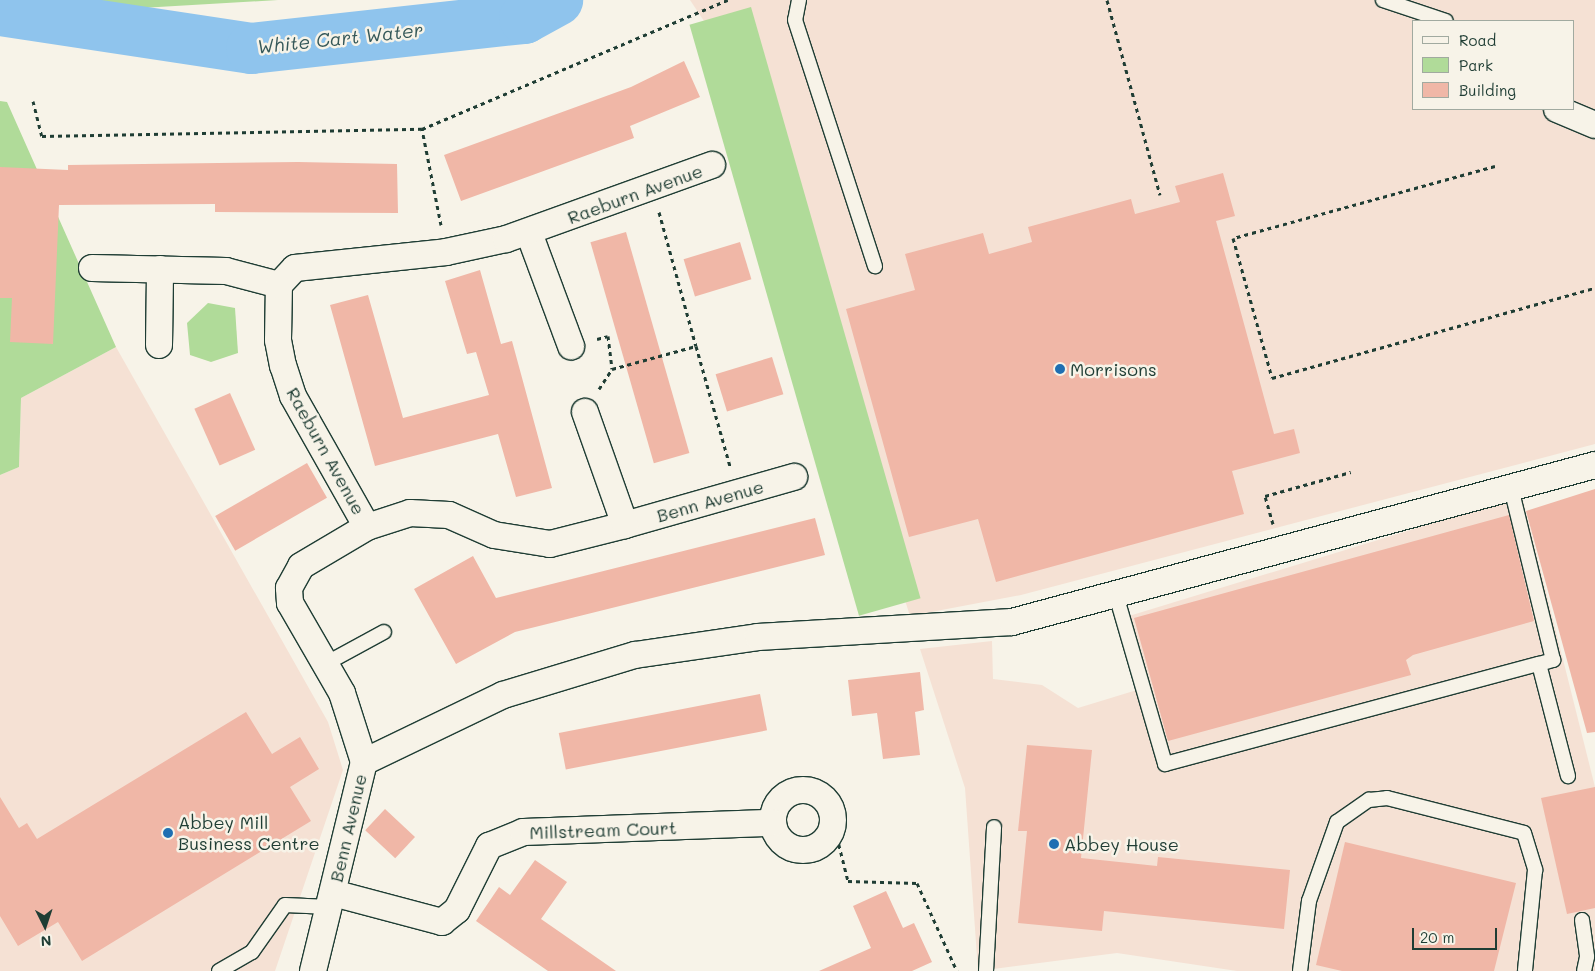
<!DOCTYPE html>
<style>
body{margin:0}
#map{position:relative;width:1595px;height:971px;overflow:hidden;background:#f7f3e8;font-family:Mali,sans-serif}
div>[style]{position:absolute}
.built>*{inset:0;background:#f5e1d4}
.green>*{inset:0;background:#b0db99;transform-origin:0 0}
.water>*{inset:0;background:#8fc4ed}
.river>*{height:51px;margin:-25.5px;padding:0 25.5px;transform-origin:25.5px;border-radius:25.5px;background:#8fc4ed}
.building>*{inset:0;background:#f0b7a7;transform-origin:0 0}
.path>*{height:3px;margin-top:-1.5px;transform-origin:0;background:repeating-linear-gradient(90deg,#1f3d34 0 4px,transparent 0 8px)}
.roads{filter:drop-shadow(1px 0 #1f3d34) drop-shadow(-1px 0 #1f3d34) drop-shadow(0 1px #1f3d34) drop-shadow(0 -1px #1f3d34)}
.lane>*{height:14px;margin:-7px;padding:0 7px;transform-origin:7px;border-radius:7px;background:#f7f3e8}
.street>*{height:26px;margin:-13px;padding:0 13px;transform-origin:13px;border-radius:13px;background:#f7f3e8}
.street>.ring{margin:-13px;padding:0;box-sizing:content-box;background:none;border:26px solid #f7f3e8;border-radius:50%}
.dots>*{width:14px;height:14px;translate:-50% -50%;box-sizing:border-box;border:2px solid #f7f3e8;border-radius:50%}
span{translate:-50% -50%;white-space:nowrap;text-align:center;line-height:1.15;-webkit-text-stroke:5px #f7f3e8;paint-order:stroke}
.street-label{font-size:18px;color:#1f3d34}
.poi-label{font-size:18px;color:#1f3d34}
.left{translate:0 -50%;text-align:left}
.water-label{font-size:19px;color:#355859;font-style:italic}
.legend{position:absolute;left:1412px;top:20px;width:162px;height:90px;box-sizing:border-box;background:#f7f3e8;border:1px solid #a1aaa0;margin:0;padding:6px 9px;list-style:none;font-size:15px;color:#1f3d34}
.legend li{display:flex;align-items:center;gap:10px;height:25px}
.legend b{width:25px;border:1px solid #a1aaa0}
.north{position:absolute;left:20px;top:901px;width:50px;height:50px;-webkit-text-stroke:4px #f7f3e8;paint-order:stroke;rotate:176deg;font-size:14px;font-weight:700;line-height:20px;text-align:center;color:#1f3d34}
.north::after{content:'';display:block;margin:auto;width:18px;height:22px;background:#1f3d34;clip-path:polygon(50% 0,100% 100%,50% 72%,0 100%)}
.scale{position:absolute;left:1412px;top:928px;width:85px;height:22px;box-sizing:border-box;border:2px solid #1f3d34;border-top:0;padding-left:6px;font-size:15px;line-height:18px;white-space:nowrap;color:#1f3d34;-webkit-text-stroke:4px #f7f3e8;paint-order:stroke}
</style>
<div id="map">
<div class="built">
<i style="clip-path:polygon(evenodd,690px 0,1595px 0,1595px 444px,1021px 595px,910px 616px,736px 69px,690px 0,1414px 21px,1574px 21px,1574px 109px,1414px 109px,1414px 21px)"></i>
<i style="clip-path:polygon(116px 347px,328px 722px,343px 770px,275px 971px,0 971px,0 475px,19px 467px,21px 398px)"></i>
<i style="clip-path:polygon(1522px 496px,1595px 787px,1595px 971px,1237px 971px,1117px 953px,978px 971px,965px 788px,920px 649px,992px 641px,993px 679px,1042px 685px,1078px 708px,1150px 686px,1129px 616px)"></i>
</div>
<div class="green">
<i style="clip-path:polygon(90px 0,278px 0,124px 9px)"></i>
<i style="left:751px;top:7px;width:615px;height:64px;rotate:74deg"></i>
<i style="clip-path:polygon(0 101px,7px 102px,116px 347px,21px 398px,19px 467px,0 475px)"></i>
<i style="clip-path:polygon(208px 303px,235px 308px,238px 353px,211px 362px,190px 355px,187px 323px)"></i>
</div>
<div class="water">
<i style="clip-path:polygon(543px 0,582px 0,524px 18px)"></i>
</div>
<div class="river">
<i style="left:0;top:10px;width:254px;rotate:8.6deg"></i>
<i style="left:251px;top:48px;width:275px;rotate:-6.3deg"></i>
<i style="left:524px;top:18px;width:38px;rotate:-29deg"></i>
</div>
<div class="building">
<i style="clip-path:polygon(684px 61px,700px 97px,630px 126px,634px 138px,461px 201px,444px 155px,631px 87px)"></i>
<i style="clip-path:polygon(298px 162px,397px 164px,398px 213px,215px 212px,215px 204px,59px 205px,53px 344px,10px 342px,12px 298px,0 298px,0 167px,68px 170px,68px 165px)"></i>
<i style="clip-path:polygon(1223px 173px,1235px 216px,1216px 221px,1274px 434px,1294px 429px,1300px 453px,1232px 471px,1244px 514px,996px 582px,978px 519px,909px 537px,846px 309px,915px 290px,905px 254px,983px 233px,989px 254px,1032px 242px,1028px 227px,1131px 199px,1135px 214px,1180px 202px,1175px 186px)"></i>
<i style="left:626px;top:232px;width:230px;height:37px;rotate:74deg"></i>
<i style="left:740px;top:242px;width:39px;height:59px;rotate:73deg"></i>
<i style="clip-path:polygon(480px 270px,501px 344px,512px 341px,552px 488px,516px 497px,498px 434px,375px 466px,330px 305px,368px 295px,403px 418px,489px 395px,476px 352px,467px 354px,445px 281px)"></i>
<i style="left:772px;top:357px;width:39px;height:59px;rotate:73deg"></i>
<i style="left:230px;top:393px;width:62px;height:39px;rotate:66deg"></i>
<i style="left:307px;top:463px;width:40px;height:106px;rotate:60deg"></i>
<i style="clip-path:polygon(1595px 489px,1595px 732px,1587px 733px,1526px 511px)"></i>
<i style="clip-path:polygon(1509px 515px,1534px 621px,1413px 655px,1406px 660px,1411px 675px,1168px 741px,1134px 618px)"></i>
<i style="clip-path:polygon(815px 518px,825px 555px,515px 632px,456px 664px,414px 589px,473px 556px,496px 598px)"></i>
<i style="clip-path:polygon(920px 672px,924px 710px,915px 712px,920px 755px,883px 759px,877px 713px,852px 716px,848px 680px)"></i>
<i style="left:760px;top:694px;width:37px;height:205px;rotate:79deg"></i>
<i style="clip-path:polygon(246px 712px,272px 754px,300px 737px,319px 769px,290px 787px,311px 821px,82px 961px,58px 922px,18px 946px,0 916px,0 797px,19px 828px,27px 823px,37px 839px)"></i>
<i style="clip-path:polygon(1027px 745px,1092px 750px,1081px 858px,1157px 866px,1158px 857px,1290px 870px,1284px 929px,1104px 911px,1102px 931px,1018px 923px,1027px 831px,1018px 831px)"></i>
<i style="clip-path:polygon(1595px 787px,1595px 908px,1567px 914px,1541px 798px)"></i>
<i style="left:385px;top:809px;width:41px;height:29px;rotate:43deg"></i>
<i style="clip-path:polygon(1345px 842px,1516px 883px,1494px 971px,1342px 971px,1316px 965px)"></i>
<i style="clip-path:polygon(535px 860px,567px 882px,541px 919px,616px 971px,548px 971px,476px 921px,499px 887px,510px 895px)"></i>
<i style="clip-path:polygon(886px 891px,903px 928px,914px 923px,932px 962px,912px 971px,819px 971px,871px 948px,853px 906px)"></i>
</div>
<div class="path">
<i style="left:1107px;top:0;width:202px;rotate:74.8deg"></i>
<i style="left:33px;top:101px;width:36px;rotate:76deg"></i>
<i style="left:42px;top:136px;width:380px;rotate:-1.1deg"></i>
<i style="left:1495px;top:166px;width:272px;rotate:164.6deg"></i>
<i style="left:1233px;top:238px;width:145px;rotate:74.4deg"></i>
<i style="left:1272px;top:378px;width:335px;rotate:-15.6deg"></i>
<i style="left:659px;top:212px;width:139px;rotate:74.6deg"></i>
<i style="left:441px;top:225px;width:98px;rotate:-101.2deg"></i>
<i style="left:422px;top:129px;width:332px;rotate:-22.9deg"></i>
<i style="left:597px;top:339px;width:11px;rotate:-15deg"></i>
<i style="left:608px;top:336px;width:33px;rotate:83deg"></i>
<i style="left:599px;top:389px;width:24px;rotate:-57deg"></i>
<i style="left:612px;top:369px;width:87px;rotate:-15.3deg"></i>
<i style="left:696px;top:346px;width:125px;rotate:74.2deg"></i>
<i style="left:1273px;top:524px;width:29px;rotate:-106deg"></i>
<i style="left:1265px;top:496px;width:89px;rotate:-15.6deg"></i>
<i style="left:833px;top:821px;width:62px;rotate:76deg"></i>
<i style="left:848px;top:881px;width:69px;rotate:1.7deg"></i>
<i style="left:917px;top:883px;width:97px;rotate:65.6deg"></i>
</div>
<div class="roads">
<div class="lane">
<i style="left:799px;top:0;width:20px;rotate:101deg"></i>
<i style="left:795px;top:20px;width:259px;rotate:72deg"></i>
<i style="left:1383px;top:0;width:66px;rotate:18.4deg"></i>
<i style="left:1116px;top:595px;width:176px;rotate:73.8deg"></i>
<i style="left:1165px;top:764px;width:387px;rotate:-15deg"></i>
<i style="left:1539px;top:664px;width:15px;rotate:-16deg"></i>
<i style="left:1553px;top:660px;width:177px;rotate:-103.7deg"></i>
<i style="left:325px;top:664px;width:67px;rotate:-28.5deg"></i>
<i style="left:1539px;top:664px;width:116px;rotate:75.5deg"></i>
<i style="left:1582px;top:920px;width:37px;rotate:82deg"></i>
<i style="left:1587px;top:957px;width:14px;rotate:102deg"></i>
<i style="left:219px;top:971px;width:38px;rotate:-30deg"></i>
<i style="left:252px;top:952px;width:57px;rotate:-54.9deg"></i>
<i style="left:285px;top:905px;width:44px;rotate:2.6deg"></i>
<i style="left:986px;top:971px;width:144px;rotate:-86.8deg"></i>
<i style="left:1300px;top:971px;width:71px;rotate:-82.7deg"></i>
<i style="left:1309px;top:901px;width:84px;rotate:-70.5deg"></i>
<i style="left:1337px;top:822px;width:39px;rotate:-35deg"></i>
<i style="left:1369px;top:800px;width:18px;rotate:-6deg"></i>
<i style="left:1387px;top:798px;width:141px;rotate:14.3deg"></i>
<i style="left:1524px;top:833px;width:39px;rotate:73deg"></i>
<i style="left:1535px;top:870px;width:101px;rotate:95.7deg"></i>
</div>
<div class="street">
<i style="left:1557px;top:109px;width:41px;rotate:22.8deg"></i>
<i style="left:529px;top:233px;width:121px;rotate:69.6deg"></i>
<i style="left:92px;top:268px;width:134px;rotate:1.3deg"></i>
<i style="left:226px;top:271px;width:55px;rotate:14.8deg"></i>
<i style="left:159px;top:345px;width:76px;rotate:-89.2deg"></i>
<i style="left:625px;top:525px;width:176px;rotate:-15.9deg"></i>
<i style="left:367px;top:527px;width:150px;rotate:-119.5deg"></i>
<i style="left:293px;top:396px;width:32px;rotate:-108deg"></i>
<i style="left:283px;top:366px;width:26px;rotate:-101deg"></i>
<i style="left:278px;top:340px;width:55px;rotate:-89deg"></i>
<i style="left:279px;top:285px;width:23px;rotate:-47deg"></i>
<i style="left:295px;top:268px;width:152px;rotate:-6deg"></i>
<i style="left:446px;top:252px;width:61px;rotate:-12.2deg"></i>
<i style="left:506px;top:239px;width:219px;rotate:-19.8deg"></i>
<i style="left:364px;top:762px;width:154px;rotate:-25.7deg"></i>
<i style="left:503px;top:695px;width:138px;rotate:-16.9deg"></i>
<i style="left:635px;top:655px;width:124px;rotate:-8.3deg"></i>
<i style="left:758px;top:637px;width:254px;rotate:-3.4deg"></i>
<i style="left:1012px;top:622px;width:604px;rotate:-15.07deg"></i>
<i class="ring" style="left:773px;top:790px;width:34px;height:34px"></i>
<i style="left:333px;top:893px;width:113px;rotate:14.9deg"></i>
<i style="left:442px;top:922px;width:19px;rotate:-39deg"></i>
<i style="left:457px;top:910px;width:72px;rotate:-63.4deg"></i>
<i style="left:489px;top:846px;width:37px;rotate:-22deg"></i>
<i style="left:523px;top:832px;width:250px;rotate:-2.1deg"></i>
<i style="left:313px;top:971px;width:215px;rotate:-76.3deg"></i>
<i style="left:364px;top:762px;width:72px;rotate:-107.7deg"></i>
<i style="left:342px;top:693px;width:104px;rotate:-120deg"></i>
<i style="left:290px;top:603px;width:15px;rotate:-94deg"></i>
<i style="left:289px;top:588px;width:25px;rotate:-61deg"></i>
<i style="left:301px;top:566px;width:77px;rotate:-30.6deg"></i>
<i style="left:367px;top:527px;width:45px;rotate:-18deg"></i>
<i style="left:410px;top:513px;width:39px;rotate:3deg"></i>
<i style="left:449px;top:515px;width:49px;rotate:24deg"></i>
<i style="left:494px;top:535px;width:57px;rotate:9.1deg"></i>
<i style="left:550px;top:544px;width:77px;rotate:-14.2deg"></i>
<i style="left:625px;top:525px;width:120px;rotate:-109.5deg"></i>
</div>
</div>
<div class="dots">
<i style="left:1060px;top:369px;background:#1f6fb2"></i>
<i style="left:168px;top:833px;background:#1f6fb2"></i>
<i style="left:1054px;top:844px;background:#1f6fb2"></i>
</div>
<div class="street-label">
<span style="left:635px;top:194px;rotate:-20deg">Raeburn Avenue</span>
<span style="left:326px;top:451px;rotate:61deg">Raeburn Avenue</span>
<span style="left:710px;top:501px;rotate:-16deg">Benn Avenue</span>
<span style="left:348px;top:828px;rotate:-77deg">Benn Avenue</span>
<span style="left:603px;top:830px;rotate:-2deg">Millstream Court</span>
</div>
<div class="poi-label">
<span class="left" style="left:1070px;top:369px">Morrisons</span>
<span class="left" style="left:178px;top:833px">Abbey Mill<br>Business Centre</span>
<span class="left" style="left:1064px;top:844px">Abbey House</span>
</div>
<div class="water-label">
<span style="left:340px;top:38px;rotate:-6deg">White Cart Water</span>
</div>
<ul class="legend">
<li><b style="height:6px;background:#f7f3e8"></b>Road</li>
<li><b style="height:14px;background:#b0db99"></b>Park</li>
<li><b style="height:14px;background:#f0b7a7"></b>Building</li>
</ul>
<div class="north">N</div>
<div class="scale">20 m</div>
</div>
